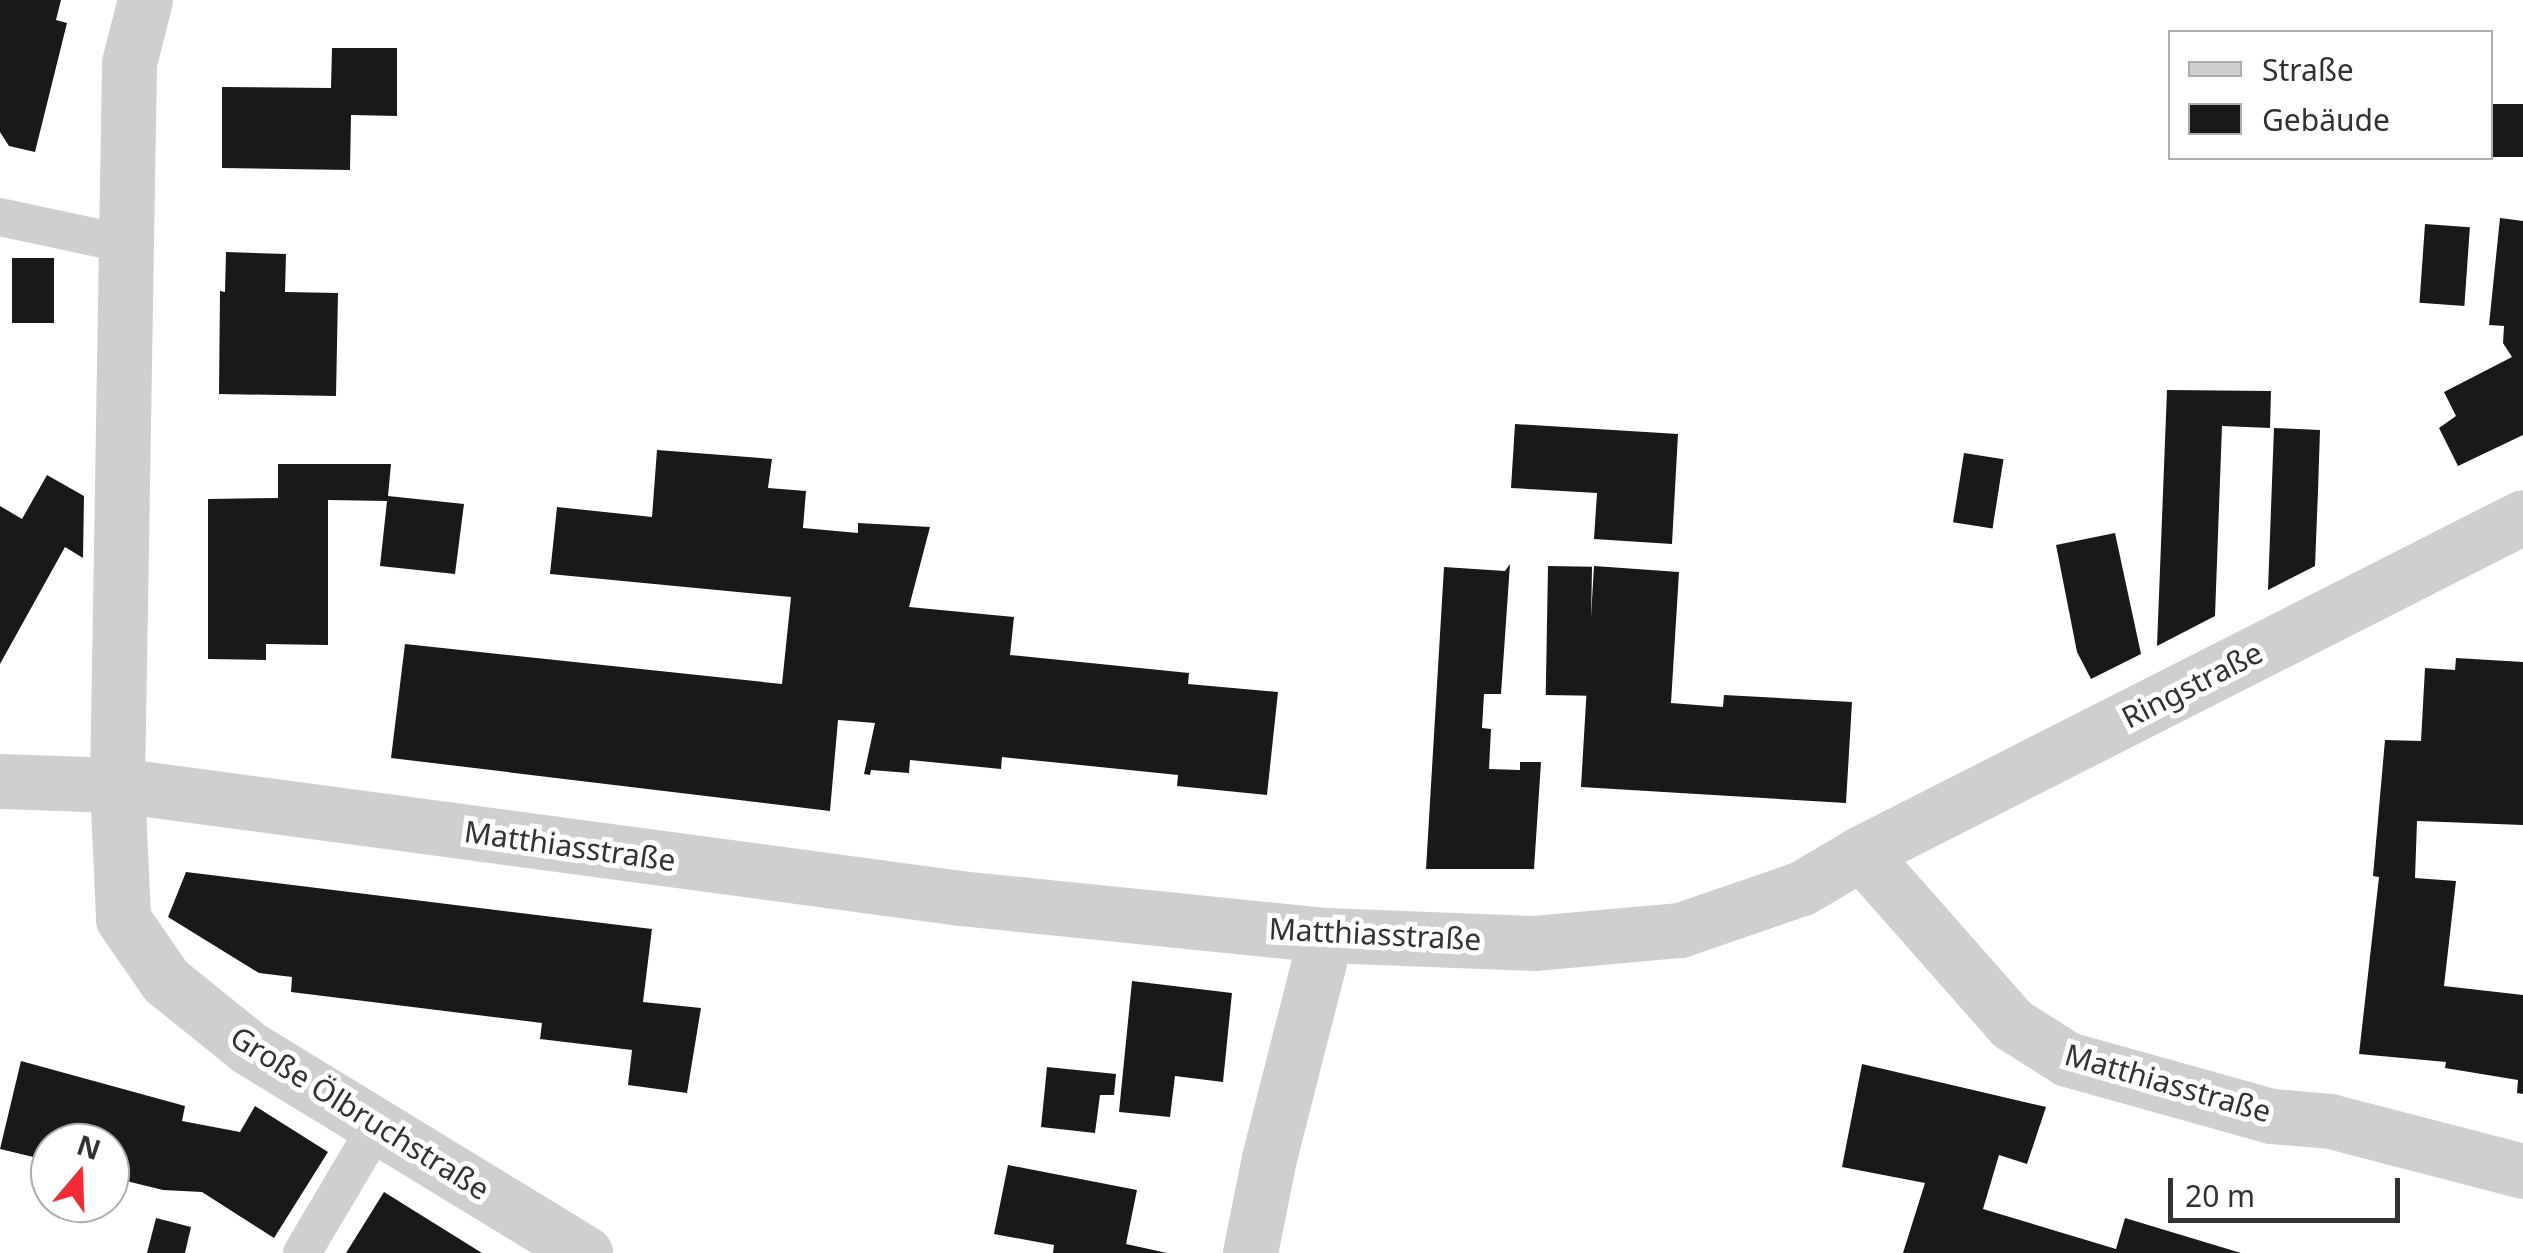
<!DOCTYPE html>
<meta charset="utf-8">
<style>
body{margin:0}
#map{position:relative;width:2523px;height:1253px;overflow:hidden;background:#fff;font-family:"Noto Sans",sans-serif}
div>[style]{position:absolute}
.building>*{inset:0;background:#191919;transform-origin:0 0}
.lane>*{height:38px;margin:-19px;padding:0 19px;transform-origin:19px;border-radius:19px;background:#cfcfcf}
.street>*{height:55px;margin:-27.5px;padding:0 27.5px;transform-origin:27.5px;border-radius:27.5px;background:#cfcfcf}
span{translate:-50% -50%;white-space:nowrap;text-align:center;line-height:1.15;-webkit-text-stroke:10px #fff;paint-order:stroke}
.street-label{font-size:30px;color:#323232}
.legend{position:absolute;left:2168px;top:30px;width:325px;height:130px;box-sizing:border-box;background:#fff;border:2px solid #adadad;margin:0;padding:12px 18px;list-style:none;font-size:30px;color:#323232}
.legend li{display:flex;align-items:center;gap:20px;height:50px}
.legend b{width:50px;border:2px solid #adadad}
.north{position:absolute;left:30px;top:1123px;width:100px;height:100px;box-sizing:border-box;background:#fff;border:2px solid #adadad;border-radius:50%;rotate:19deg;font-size:28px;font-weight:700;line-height:40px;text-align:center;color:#323232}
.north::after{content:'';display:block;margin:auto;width:35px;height:45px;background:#f42a34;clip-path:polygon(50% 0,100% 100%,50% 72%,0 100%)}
.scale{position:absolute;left:2168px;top:1178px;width:232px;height:45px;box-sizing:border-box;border:5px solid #323232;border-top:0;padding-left:12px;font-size:30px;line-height:35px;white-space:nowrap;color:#323232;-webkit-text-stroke:8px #fff;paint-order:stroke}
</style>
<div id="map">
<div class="building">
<i style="clip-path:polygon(0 0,61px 0,56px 20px,67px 23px,35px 152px,9px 146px,0 132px)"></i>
<i style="clip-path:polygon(332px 48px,397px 48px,397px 116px,351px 115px,350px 170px,222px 168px,222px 87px,331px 88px)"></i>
<i style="left:2490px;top:104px;width:33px;height:53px"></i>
<i style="clip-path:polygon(2500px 218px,2523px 221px,2523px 435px,2458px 466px,2439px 428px,2456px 416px,2444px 392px,2512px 357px,2503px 343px,2504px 326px,2489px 325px)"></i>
<i style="left:2425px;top:224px;width:45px;height:79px;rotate:4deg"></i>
<i style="clip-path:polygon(226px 252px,286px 254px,285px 292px,338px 293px,336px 396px,219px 394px,220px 291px,225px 292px)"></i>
<i style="left:12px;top:258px;width:42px;height:65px"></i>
<i style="clip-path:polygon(2167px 390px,2271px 391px,2270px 428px,2222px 426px,2215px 616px,2157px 646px)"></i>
<i style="clip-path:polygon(1515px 424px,1678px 434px,1672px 544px,1594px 539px,1597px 493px,1511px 488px)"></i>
<i style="clip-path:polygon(2274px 428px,2320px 430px,2318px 491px,2315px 566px,2268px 590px)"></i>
<i style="clip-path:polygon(657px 450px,772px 459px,768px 488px,806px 491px,803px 528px,858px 533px,858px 523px,930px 527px,909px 607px,1014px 617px,1010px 655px,1189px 673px,1188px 684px,1278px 692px,1267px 795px,1177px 786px,1178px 775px,1002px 757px,1001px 769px,910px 760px,909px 773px,871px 770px,870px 775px,864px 774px,875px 723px,838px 720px,830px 811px,391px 758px,405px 644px,782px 684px,791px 597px,550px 574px,557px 507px,652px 517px)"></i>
<i style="left:1964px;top:453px;width:40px;height:70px;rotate:9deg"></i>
<i style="clip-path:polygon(278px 464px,391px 464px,388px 496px,464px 504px,455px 574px,380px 566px,387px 501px,328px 500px,328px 645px,266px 644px,266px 660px,208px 659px,208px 499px,278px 498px)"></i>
<i style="clip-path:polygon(47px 475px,84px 496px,83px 558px,65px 547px,0 664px,0 506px,22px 519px)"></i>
<i style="clip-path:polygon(2115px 533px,2141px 654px,2091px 679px,2077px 652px,2056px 545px)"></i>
<i style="clip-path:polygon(1510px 564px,1501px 694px,1484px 694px,1482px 728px,1491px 729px,1489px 769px,1520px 770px,1520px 762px,1541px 762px,1534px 869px,1426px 869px,1444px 567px,1505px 571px)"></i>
<i style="left:1548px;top:566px;width:44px;height:129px;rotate:1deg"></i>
<i style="clip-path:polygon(1594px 566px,1679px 572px,1671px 703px,1723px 707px,1724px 695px,1852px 702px,1846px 803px,1581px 787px)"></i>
<i style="clip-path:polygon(2456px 658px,2523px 662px,2523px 825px,2417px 821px,2415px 878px,2456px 881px,2444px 986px,2523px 995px,2523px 1094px,2517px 1093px,2518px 1080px,2445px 1068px,2446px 1062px,2359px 1054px,2379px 877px,2373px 876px,2385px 740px,2421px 741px,2425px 668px,2455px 670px)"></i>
<i style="clip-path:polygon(186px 872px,652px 929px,643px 1002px,701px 1008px,687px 1093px,628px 1085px,632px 1050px,540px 1039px,542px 1023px,291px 992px,292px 977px,259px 973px,168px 917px)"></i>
<i style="clip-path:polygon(1132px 981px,1232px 993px,1223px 1082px,1175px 1076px,1170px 1117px,1119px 1112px)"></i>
<i style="clip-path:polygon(21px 1061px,185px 1106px,182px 1121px,240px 1132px,255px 1106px,328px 1152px,274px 1238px,202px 1192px,163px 1190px,110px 1177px,110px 1143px,50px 1143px,50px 1161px,0 1149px)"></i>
<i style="clip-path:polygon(1862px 1064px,2046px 1107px,2027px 1164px,1999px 1155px,1983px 1209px,2116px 1249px,2125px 1218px,2241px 1253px,1903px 1253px,1925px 1183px,1842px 1167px)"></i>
<i style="clip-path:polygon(1047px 1067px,1116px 1074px,1114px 1095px,1100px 1095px,1095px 1133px,1041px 1127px)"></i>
<i style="clip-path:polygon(1008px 1165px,1137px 1190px,1126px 1244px,1167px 1253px,1053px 1253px,1054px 1245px,994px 1234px)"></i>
<i style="clip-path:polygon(384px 1192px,482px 1253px,346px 1253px)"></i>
<i style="clip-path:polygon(156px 1218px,191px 1227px,185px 1253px,147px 1253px)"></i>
</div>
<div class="lane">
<i style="left:0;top:217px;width:129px;rotate:12.1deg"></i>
<i style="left:302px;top:1253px;width:147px;rotate:-59.4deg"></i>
</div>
<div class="street">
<i style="left:145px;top:0;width:65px;rotate:104.3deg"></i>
<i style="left:129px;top:63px;width:722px;rotate:90.95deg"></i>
<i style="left:117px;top:785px;width:134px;rotate:87.4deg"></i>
<i style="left:123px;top:919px;width:75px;rotate:55.3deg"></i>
<i style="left:166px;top:981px;width:107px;rotate:38.9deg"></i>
<i style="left:249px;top:1048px;width:394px;rotate:31.4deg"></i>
<i style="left:0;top:781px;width:117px;rotate:2deg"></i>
<i style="left:117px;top:785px;width:851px;rotate:7.63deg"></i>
<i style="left:960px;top:898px;width:368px;rotate:5.8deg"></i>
<i style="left:1326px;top:935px;width:208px;rotate:2.2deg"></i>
<i style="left:1534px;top:943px;width:147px;rotate:-5.1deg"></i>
<i style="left:1680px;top:930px;width:129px;rotate:-19deg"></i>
<i style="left:1802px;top:888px;width:69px;rotate:-30.7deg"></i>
<i style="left:1861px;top:853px;width:742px;rotate:-26.91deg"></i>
<i style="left:1861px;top:853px;width:228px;rotate:48.6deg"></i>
<i style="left:2012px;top:1024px;width:65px;rotate:32.5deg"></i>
<i style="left:2067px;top:1059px;width:212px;rotate:15.6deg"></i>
<i style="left:2271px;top:1116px;width:59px;rotate:4.8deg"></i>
<i style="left:2330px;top:1121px;width:199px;rotate:14.5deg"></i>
<i style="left:1250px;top:1253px;width:97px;rotate:-78.7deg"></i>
<i style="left:1269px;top:1158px;width:230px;rotate:-75.7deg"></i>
</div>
<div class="street-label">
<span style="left:2192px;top:685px;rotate:-27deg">Ringstraße</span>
<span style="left:570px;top:846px;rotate:8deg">Matthiasstraße</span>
<span style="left:1375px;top:934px;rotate:3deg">Matthiasstraße</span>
<span style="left:2168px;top:1083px;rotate:16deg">Matthiasstraße</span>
<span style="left:360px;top:1113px;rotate:32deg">Große Ölbruchstraße</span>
</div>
<ul class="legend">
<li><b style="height:12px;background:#cfcfcf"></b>Straße</li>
<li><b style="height:28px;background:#191919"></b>Gebäude</li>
</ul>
<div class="north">N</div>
<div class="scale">20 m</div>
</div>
